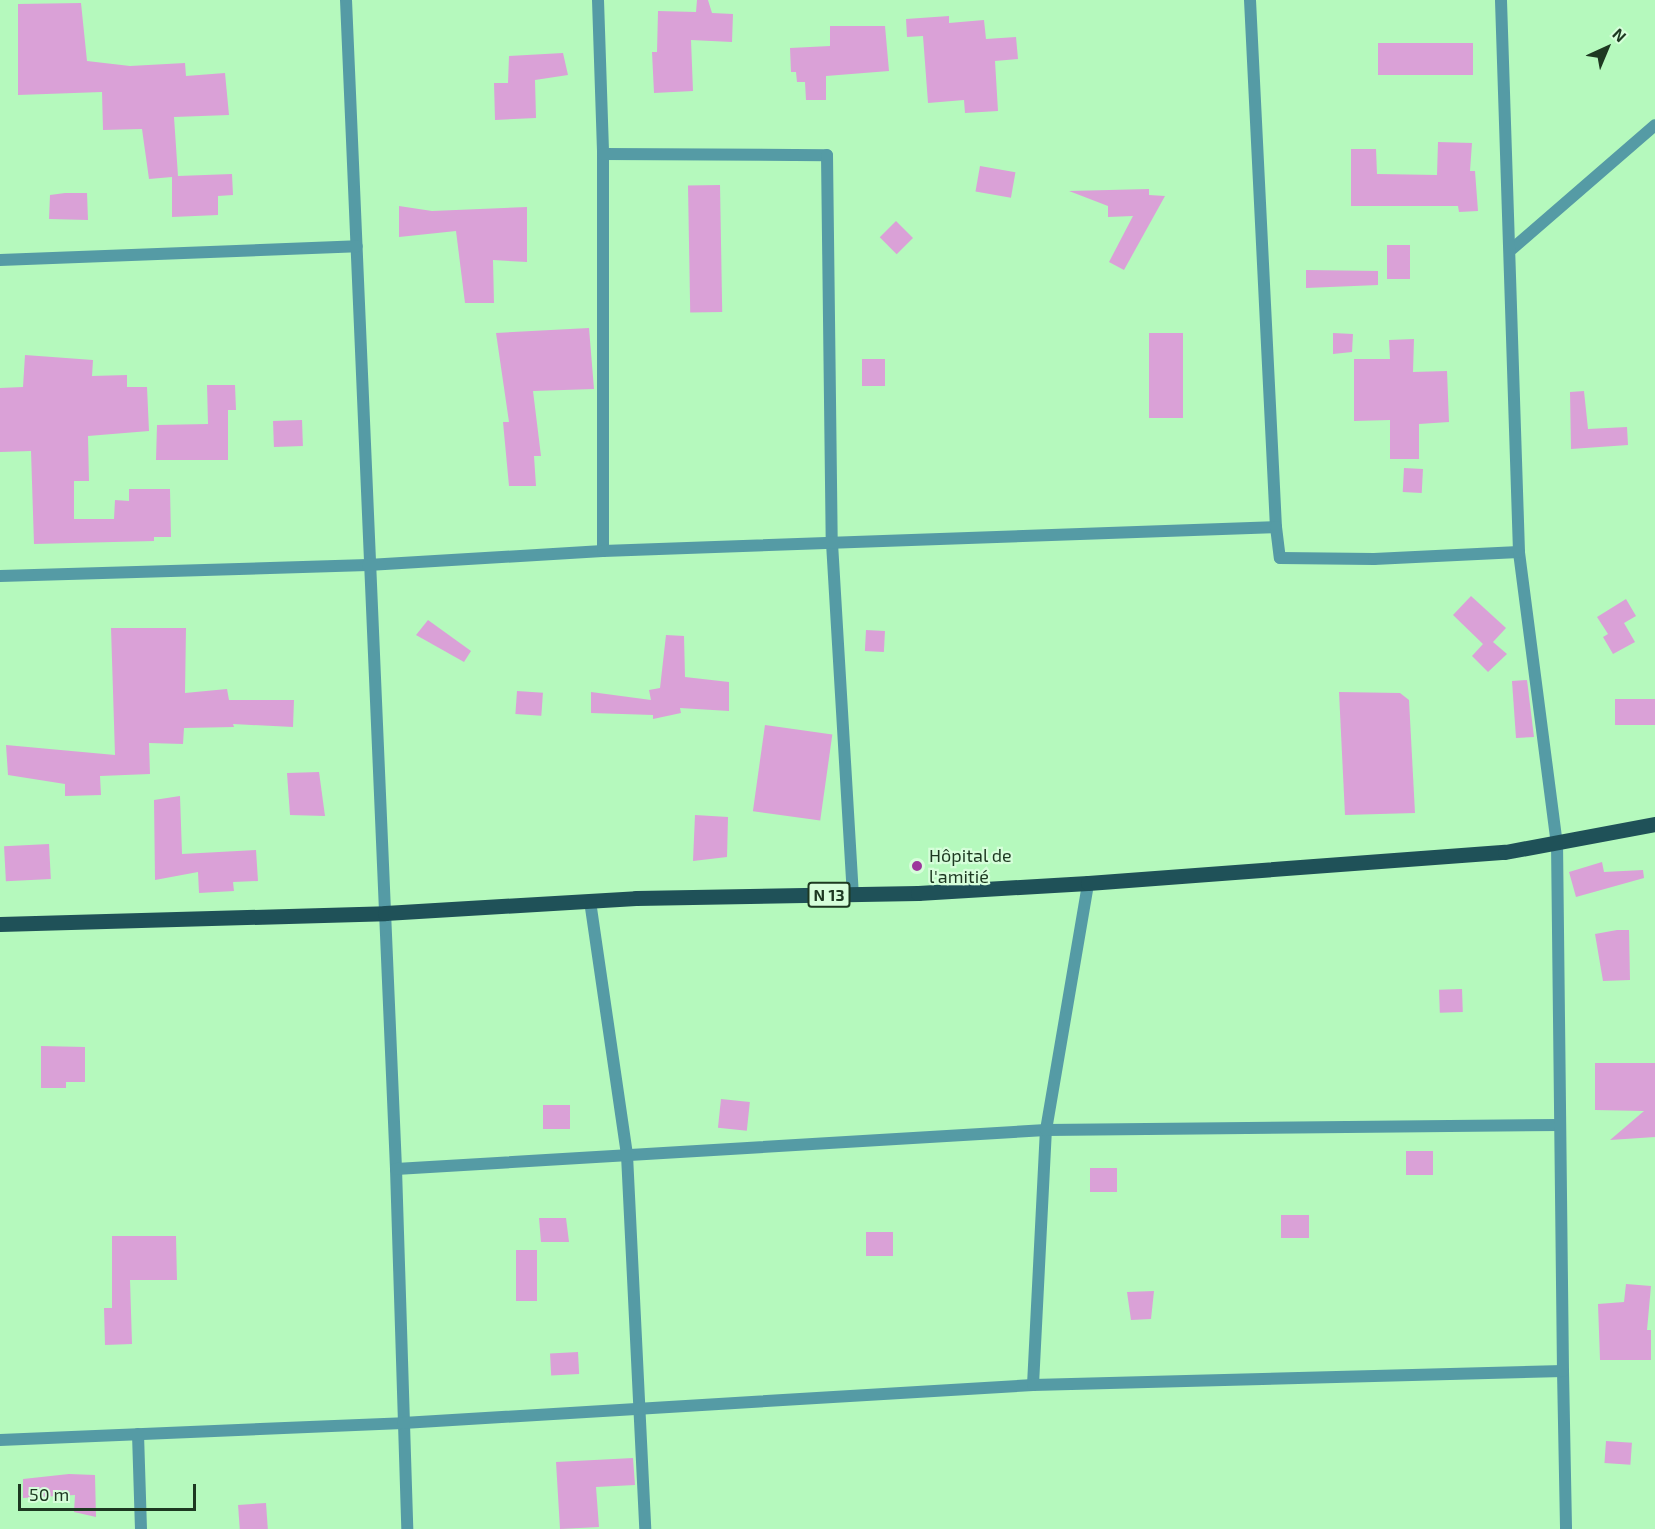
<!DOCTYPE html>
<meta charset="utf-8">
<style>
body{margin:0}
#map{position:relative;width:1655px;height:1529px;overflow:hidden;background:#b5f9bd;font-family:"Exo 2",sans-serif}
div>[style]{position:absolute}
.building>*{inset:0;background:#daa1d7;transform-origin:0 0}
.minor>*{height:12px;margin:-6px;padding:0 6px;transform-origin:6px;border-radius:6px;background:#559ba5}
.primary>*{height:15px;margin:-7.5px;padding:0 7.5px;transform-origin:7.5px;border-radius:7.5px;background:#1f5158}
.dots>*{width:16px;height:16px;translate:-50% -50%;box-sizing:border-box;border:3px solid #d6feda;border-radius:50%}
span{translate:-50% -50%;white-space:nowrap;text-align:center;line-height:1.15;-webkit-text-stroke:4.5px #d6feda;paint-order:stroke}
.shield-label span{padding:2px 4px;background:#d6feda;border:2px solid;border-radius:4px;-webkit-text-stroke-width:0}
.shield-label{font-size:16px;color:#1d3821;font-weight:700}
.poi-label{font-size:18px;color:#1d3821}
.left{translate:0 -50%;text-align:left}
.north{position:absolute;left:1577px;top:18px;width:60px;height:60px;-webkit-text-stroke:4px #d6feda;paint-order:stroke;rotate:44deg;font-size:16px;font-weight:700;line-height:24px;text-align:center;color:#1d3821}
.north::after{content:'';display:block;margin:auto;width:21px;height:27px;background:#1d3821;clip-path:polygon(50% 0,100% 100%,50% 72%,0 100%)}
.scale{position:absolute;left:18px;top:1484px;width:178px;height:27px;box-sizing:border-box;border:3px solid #1d3821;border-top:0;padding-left:8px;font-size:18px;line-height:21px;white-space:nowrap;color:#1d3821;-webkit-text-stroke:4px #d6feda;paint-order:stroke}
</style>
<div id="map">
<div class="building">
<i style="clip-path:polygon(697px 0,708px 0,712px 13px,733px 14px,732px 42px,691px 40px,693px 91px,654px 93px,652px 52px,657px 52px,658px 11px,696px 12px)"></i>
<i style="clip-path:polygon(81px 3px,87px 61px,130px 66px,185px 63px,186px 76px,225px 73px,229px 115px,174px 117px,178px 176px,232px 174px,233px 195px,218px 196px,218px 215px,172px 217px,172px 177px,149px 179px,142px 129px,103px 130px,102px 92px,18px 95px,18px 4px)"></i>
<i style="clip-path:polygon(949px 16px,949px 23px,984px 20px,986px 39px,1016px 37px,1018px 59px,995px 61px,998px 111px,965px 113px,964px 100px,928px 103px,923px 36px,907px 37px,906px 19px)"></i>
<i style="clip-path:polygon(830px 26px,885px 26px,889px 71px,826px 76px,826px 100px,806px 100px,805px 82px,797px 82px,796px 72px,791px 72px,790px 48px,830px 46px)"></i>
<i style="left:1473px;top:43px;width:32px;height:95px;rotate:90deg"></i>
<i style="clip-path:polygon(563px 53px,568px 75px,535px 80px,536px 118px,495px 120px,494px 83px,508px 83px,509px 56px)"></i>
<i style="clip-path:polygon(1438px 142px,1472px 143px,1470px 171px,1475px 171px,1478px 211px,1459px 212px,1458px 206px,1351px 206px,1351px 149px,1376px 149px,1377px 174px,1437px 175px)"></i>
<i style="left:980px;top:166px;width:36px;height:26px;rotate:10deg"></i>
<i style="left:720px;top:185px;width:127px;height:32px;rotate:89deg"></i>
<i style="clip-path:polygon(1149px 189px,1149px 195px,1165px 196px,1124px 270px,1109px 262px,1133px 216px,1108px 217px,1108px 206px,1069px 191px)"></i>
<i style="clip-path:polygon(65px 193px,87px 193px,88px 220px,49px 219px,50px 195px)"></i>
<i style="clip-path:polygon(399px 206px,432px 211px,527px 207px,527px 262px,493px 260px,494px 303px,465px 303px,456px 231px,399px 237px)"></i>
<i style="left:896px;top:221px;width:24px;height:23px;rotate:45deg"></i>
<i style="left:1387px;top:245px;width:23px;height:34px"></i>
<i style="clip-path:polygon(1306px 270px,1378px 271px,1378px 285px,1306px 288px)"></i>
<i style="clip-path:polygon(589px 328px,594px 389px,533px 391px,541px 456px,534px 456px,536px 486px,509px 486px,503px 422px,509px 422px,496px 333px)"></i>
<i style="left:1149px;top:333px;width:34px;height:85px"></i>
<i style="clip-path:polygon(1333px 333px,1353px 334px,1352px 352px,1333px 354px)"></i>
<i style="clip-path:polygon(1414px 339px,1413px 372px,1447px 371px,1449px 422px,1419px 424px,1419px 459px,1390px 459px,1390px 420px,1354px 421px,1354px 359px,1390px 359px,1389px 340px)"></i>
<i style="clip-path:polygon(25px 355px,93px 360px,92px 376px,127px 375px,127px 387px,147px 387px,149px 431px,88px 436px,89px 481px,74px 481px,74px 519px,114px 519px,115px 500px,129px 501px,129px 489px,170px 489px,171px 537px,154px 537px,154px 541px,34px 544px,31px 451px,0 452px,0 388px,23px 387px)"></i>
<i style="left:862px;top:359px;width:23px;height:27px"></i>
<i style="clip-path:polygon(207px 385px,235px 385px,236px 410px,228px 410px,228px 460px,156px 460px,157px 425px,208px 424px)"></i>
<i style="clip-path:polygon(1584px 391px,1588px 429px,1627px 427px,1628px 445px,1571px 449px,1570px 392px)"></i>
<i style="left:302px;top:420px;width:26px;height:29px;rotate:88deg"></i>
<i style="left:1404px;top:468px;width:19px;height:24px;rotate:3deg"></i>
<i style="clip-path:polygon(1471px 596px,1506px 628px,1493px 642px,1507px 654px,1488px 672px,1472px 656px,1483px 644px,1453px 615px)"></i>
<i style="clip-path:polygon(1626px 599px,1636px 616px,1624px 623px,1635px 642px,1613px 654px,1603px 637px,1608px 634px,1597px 617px)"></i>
<i style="clip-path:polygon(428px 620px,471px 651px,464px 662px,416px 635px)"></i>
<i style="clip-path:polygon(111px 628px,186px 628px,185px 693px,227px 689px,229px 700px,294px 700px,293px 727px,233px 724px,234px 727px,184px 728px,183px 744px,149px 743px,150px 774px,100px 776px,101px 795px,65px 796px,65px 784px,8px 775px,6px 745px,115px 755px)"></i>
<i style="left:866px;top:630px;width:19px;height:21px;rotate:3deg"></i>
<i style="clip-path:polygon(666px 635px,684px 636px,685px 677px,729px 682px,729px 711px,680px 708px,681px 713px,653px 719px,653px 715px,591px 713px,591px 692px,651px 700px,649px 690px,660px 688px)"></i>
<i style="clip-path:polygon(1527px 680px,1534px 737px,1516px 738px,1512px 681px)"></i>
<i style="left:517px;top:691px;width:26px;height:23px;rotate:4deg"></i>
<i style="clip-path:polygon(1339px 692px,1400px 693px,1409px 700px,1415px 813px,1345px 815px)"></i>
<i style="left:1615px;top:699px;width:40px;height:26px"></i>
<i style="left:765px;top:725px;width:68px;height:87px;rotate:8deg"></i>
<i style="clip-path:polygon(319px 772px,325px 816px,290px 815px,287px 773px)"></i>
<i style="clip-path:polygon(180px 796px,182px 854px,256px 850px,258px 881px,233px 882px,234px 891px,199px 893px,198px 872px,155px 880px,154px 800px)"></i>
<i style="clip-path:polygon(695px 815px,728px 817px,727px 857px,693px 861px)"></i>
<i style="left:49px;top:844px;width:35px;height:45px;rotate:87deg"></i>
<i style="clip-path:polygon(1602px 862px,1604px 872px,1643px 870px,1644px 878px,1576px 897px,1569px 872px)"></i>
<i style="clip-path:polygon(1617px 930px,1629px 930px,1630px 980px,1603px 981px,1595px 934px)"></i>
<i style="left:1462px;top:989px;width:23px;height:23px;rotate:88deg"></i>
<i style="clip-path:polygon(41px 1046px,85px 1047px,85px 1082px,66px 1082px,66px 1088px,41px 1088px)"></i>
<i style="clip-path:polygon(1595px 1063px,1655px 1063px,1655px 1137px,1610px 1140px,1644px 1111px,1595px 1110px)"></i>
<i style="left:721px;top:1099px;width:29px;height:29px;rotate:6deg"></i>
<i style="left:543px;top:1105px;width:27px;height:24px"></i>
<i style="left:1406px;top:1151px;width:27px;height:24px"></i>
<i style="left:1117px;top:1168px;width:24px;height:27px;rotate:90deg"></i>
<i style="left:1281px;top:1215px;width:28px;height:23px"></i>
<i style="clip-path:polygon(539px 1218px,566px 1218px,569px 1242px,541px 1242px)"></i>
<i style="left:866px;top:1232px;width:27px;height:24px"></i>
<i style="clip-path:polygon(112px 1236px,176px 1236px,177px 1280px,130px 1280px,132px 1344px,105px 1345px,104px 1308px,112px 1308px)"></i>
<i style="left:516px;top:1250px;width:21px;height:51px"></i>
<i style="clip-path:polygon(1626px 1284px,1651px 1286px,1647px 1330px,1651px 1330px,1651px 1360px,1600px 1360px,1598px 1304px,1624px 1302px)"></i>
<i style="clip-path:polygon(1154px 1291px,1151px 1319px,1131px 1320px,1127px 1292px)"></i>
<i style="left:578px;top:1352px;width:22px;height:28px;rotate:87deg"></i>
<i style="left:1606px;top:1441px;width:26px;height:22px;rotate:4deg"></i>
<i style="clip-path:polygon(633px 1458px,635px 1485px,596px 1487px,599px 1527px,560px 1529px,556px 1462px)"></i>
<i style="clip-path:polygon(69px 1474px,95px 1475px,96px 1517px,74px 1512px,75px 1495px,23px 1498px,23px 1479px)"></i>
<i style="left:266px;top:1503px;width:26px;height:28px;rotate:86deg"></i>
</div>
<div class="minor">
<i style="left:346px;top:0;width:1170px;rotate:87.55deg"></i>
<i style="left:396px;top:1169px;width:360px;rotate:88.2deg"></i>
<i style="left:598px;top:0;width:154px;rotate:88.1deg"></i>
<i style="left:603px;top:154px;width:397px;rotate:90deg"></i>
<i style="left:1250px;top:0;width:528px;rotate:87.18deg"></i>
<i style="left:603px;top:154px;width:224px;rotate:0.3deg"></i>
<i style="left:827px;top:155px;width:388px;rotate:89.3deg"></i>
<i style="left:832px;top:543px;width:353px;rotate:86.6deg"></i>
<i style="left:1512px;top:249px;width:189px;rotate:-40.9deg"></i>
<i style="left:0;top:260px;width:357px;rotate:-2.2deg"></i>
<i style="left:0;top:576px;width:368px;rotate:-1.7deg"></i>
<i style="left:368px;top:565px;width:235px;rotate:-3.4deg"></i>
<i style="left:603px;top:551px;width:673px;rotate:-2.04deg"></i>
<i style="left:1276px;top:527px;width:31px;rotate:83deg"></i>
<i style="left:1280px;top:558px;width:94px;rotate:0.6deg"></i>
<i style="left:1374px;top:559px;width:145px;rotate:-2.8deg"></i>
<i style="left:590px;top:901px;width:257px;rotate:81.7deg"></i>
<i style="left:627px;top:1155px;width:374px;rotate:87.2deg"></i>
<i style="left:396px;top:1169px;width:651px;rotate:-3.43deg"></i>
<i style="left:1046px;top:1130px;width:513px;rotate:-0.56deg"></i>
<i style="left:1563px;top:1371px;width:158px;rotate:88.9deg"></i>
<i style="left:1033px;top:1385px;width:255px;rotate:-87.1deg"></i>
<i style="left:1046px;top:1130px;width:251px;rotate:-80.3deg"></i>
<i style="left:138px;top:1434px;width:95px;rotate:88.2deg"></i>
<i style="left:0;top:1440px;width:403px;rotate:-2.4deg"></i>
<i style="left:403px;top:1423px;width:631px;rotate:-3.45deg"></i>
<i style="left:1033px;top:1385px;width:530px;rotate:-1.51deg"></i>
<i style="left:1563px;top:1371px;width:526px;rotate:-90.65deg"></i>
<i style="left:1557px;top:845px;width:295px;rotate:-97.4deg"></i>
<i style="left:1519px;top:552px;width:552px;rotate:-91.87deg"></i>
</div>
<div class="primary">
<i style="left:0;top:924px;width:385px;rotate:-1.6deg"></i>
<i style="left:385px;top:913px;width:251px;rotate:-3.4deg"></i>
<i style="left:636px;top:898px;width:282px;rotate:-1deg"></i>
<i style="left:918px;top:893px;width:170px;rotate:-3.4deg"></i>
<i style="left:1088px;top:883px;width:418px;rotate:-4.3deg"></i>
<i style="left:1505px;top:852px;width:153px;rotate:-10.6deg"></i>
</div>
<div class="dots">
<i style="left:917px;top:866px;background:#9c379c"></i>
</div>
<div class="shield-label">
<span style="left:829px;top:895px">N 13</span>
</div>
<div class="poi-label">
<span class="left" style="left:929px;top:866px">Hôpital de<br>l'amitié</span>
</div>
<div class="north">N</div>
<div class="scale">50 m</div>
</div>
